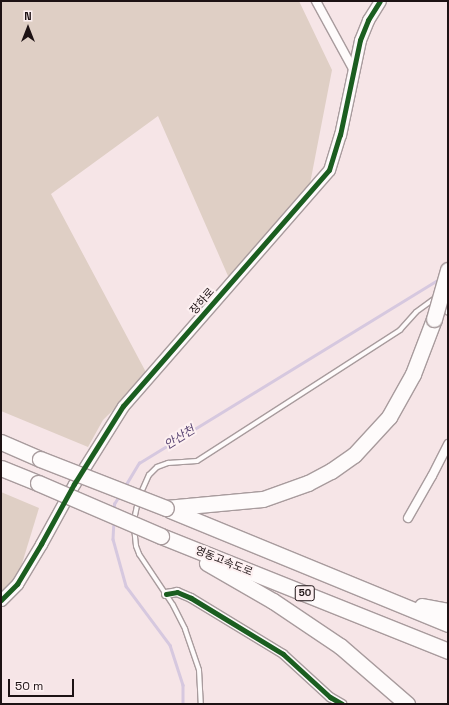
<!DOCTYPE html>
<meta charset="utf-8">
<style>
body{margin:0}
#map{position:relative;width:449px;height:705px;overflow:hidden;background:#f6e5e7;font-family:"Space Grotesk","Noto Sans KR",sans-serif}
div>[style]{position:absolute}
.green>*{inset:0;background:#dfcfc5}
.stream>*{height:2.5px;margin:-1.25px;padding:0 1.25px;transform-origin:1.25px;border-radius:1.25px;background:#d6c8df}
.roads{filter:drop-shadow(1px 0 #a89b9d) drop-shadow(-1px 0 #a89b9d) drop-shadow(0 1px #a89b9d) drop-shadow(0 -1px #a89b9d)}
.service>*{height:4px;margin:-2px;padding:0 2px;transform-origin:2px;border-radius:2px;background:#fefbfb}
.minor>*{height:8px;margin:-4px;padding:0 4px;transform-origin:4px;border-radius:4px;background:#fefbfb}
.tertiary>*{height:11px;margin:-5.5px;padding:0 5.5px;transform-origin:5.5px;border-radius:5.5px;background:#fefbfb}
.motorway>*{height:15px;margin:-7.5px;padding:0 7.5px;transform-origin:7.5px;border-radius:7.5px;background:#fefbfb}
.bridges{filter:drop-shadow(1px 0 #a89b9d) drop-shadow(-1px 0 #a89b9d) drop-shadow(0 1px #a89b9d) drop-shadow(0 -1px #a89b9d)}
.motorway-bridge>*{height:15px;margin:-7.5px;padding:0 7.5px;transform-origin:7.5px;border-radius:7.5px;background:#fefbfb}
.cycleway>*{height:5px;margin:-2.5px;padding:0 2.5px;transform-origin:2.5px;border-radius:2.5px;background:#1b5e20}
span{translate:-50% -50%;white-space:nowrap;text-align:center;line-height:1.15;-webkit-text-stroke:4px #fdf0f1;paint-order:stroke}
.shield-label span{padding:1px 3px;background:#fdf0f1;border:1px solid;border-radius:3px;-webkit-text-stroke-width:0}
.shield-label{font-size:10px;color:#1d1214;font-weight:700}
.street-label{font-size:11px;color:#1d1214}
.water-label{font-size:12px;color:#5a4573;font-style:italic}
.frame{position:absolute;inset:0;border:2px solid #1d1214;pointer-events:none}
.north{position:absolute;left:8px;top:8px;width:40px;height:40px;-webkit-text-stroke:3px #fdf0f1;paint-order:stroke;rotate:0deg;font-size:11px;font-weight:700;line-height:16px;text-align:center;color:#1d1214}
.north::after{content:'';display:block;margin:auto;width:14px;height:18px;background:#1d1214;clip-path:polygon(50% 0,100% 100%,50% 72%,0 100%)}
.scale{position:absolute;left:8px;top:679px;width:66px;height:18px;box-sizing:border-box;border:2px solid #1d1214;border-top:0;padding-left:5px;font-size:12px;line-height:14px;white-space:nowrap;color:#1d1214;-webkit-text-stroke:3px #fdf0f1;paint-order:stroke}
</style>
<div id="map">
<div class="green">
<i style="clip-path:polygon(1px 1px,299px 1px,332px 70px,308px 194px,232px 285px,158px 116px,51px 194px,148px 376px,103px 420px,88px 447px,1px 411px)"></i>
<i style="clip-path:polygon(1px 492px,39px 508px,17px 580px,1px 596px)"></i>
</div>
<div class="stream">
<i style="left:125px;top:486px;width:27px;rotate:-59deg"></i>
<i style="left:139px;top:463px;width:352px;rotate:-31.5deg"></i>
<i style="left:114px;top:509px;width:5px;rotate:-90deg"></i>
<i style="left:114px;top:504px;width:9px;rotate:-58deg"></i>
<i style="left:114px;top:520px;width:19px;rotate:93deg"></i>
<i style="left:113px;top:539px;width:49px;rotate:74.5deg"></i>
<i style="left:126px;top:586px;width:74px;rotate:53.3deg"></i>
<i style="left:170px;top:645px;width:42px;rotate:72deg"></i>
<i style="left:183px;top:685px;width:19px;rotate:90deg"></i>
</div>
<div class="roads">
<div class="service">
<i style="left:140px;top:495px;width:22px;rotate:-66deg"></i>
<i style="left:149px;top:475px;width:11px;rotate:-45deg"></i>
<i style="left:157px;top:467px;width:12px;rotate:-20deg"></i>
<i style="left:168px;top:463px;width:29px;rotate:-4deg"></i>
<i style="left:197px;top:461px;width:242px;rotate:-32.8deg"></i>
<i style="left:400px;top:330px;width:24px;rotate:-48deg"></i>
<i style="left:416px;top:312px;width:24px;rotate:-36deg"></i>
<i style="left:134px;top:520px;width:19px;rotate:-78deg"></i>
<i style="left:134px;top:527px;width:19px;rotate:84deg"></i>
<i style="left:136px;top:546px;width:9px;rotate:69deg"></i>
<i style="left:139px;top:554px;width:61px;rotate:56.3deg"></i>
<i style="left:173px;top:605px;width:27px;rotate:63deg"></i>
<i style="left:185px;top:629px;width:43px;rotate:71.1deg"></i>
<i style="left:199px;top:670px;width:34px;rotate:87deg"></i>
</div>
<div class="minor">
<i style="left:316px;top:1px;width:77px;rotate:61.4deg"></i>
<i style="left:440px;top:299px;width:14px;rotate:54deg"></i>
<i style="left:408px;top:518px;width:48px;rotate:-60.3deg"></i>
<i style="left:432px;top:476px;width:36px;rotate:-63deg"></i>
<i style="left:166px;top:594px;width:11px;rotate:-10deg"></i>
<i style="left:177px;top:592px;width:15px;rotate:23deg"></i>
<i style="left:191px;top:598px;width:108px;rotate:31.3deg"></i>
<i style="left:283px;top:654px;width:64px;rotate:42.5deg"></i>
<i style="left:330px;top:697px;width:14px;rotate:30deg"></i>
</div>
<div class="tertiary">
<i style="left:1px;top:600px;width:23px;rotate:-45deg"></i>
<i style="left:17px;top:584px;width:47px;rotate:-59deg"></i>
<i style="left:41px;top:544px;width:68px;rotate:-61.2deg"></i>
<i style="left:74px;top:484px;width:92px;rotate:-57.9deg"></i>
<i style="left:123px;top:406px;width:313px;rotate:-48.9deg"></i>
<i style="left:329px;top:170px;width:37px;rotate:-73deg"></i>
<i style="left:340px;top:135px;width:97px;rotate:-78.1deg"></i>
<i style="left:360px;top:40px;width:22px;rotate:-68deg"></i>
<i style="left:368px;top:20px;width:22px;rotate:-58deg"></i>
</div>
<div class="motorway">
<i style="left:1px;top:442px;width:43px;rotate:23.6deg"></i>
<i style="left:1px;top:468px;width:40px;rotate:22deg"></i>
<i style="left:166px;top:508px;width:97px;rotate:-5.3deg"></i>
<i style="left:263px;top:499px;width:48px;rotate:-19.6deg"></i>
<i style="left:308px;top:483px;width:26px;rotate:-28deg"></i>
<i style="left:331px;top:471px;width:28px;rotate:-35deg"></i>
<i style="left:354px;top:455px;width:52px;rotate:-47.4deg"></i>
<i style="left:389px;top:417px;width:49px;rotate:-60.8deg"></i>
<i style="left:413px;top:374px;width:59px;rotate:-69.1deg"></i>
<i style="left:170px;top:510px;width:300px;rotate:22.3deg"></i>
<i style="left:161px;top:536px;width:309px;rotate:21.8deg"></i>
<i style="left:207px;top:563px;width:76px;rotate:29.9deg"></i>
<i style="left:273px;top:601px;width:81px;rotate:33.9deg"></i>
<i style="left:340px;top:646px;width:89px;rotate:40.9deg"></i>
<i style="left:422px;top:606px;width:26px;rotate:11deg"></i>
</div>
</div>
<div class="bridges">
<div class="motorway-bridge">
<i style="left:434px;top:319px;width:51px;rotate:-74.1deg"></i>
<i style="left:40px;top:459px;width:135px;rotate:21.3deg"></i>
<i style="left:38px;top:483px;width:134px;rotate:23.3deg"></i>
</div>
</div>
<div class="cycleway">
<i style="left:166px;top:594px;width:11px;rotate:-10deg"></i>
<i style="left:177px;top:592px;width:15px;rotate:23deg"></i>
<i style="left:191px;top:598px;width:108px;rotate:31.3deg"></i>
<i style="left:283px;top:654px;width:64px;rotate:42.5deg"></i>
<i style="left:330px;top:697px;width:14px;rotate:30deg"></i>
<i style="left:1px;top:600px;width:23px;rotate:-45deg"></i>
<i style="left:17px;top:584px;width:47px;rotate:-59deg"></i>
<i style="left:41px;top:544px;width:68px;rotate:-61.2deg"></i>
<i style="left:74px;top:484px;width:92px;rotate:-57.9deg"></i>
<i style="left:123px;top:406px;width:313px;rotate:-48.9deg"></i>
<i style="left:329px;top:170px;width:37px;rotate:-73deg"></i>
<i style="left:340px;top:135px;width:97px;rotate:-78.1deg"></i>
<i style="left:360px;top:40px;width:22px;rotate:-68deg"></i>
<i style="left:368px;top:20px;width:22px;rotate:-58deg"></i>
</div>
<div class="shield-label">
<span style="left:305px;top:593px">50</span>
</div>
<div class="street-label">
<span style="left:202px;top:301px;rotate:-49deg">장하로</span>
<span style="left:224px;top:561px;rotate:22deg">영동고속도로</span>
</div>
<div class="water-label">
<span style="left:180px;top:438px;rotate:-32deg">안산천</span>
</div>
<div class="frame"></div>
<div class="north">N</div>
<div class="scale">50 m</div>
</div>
